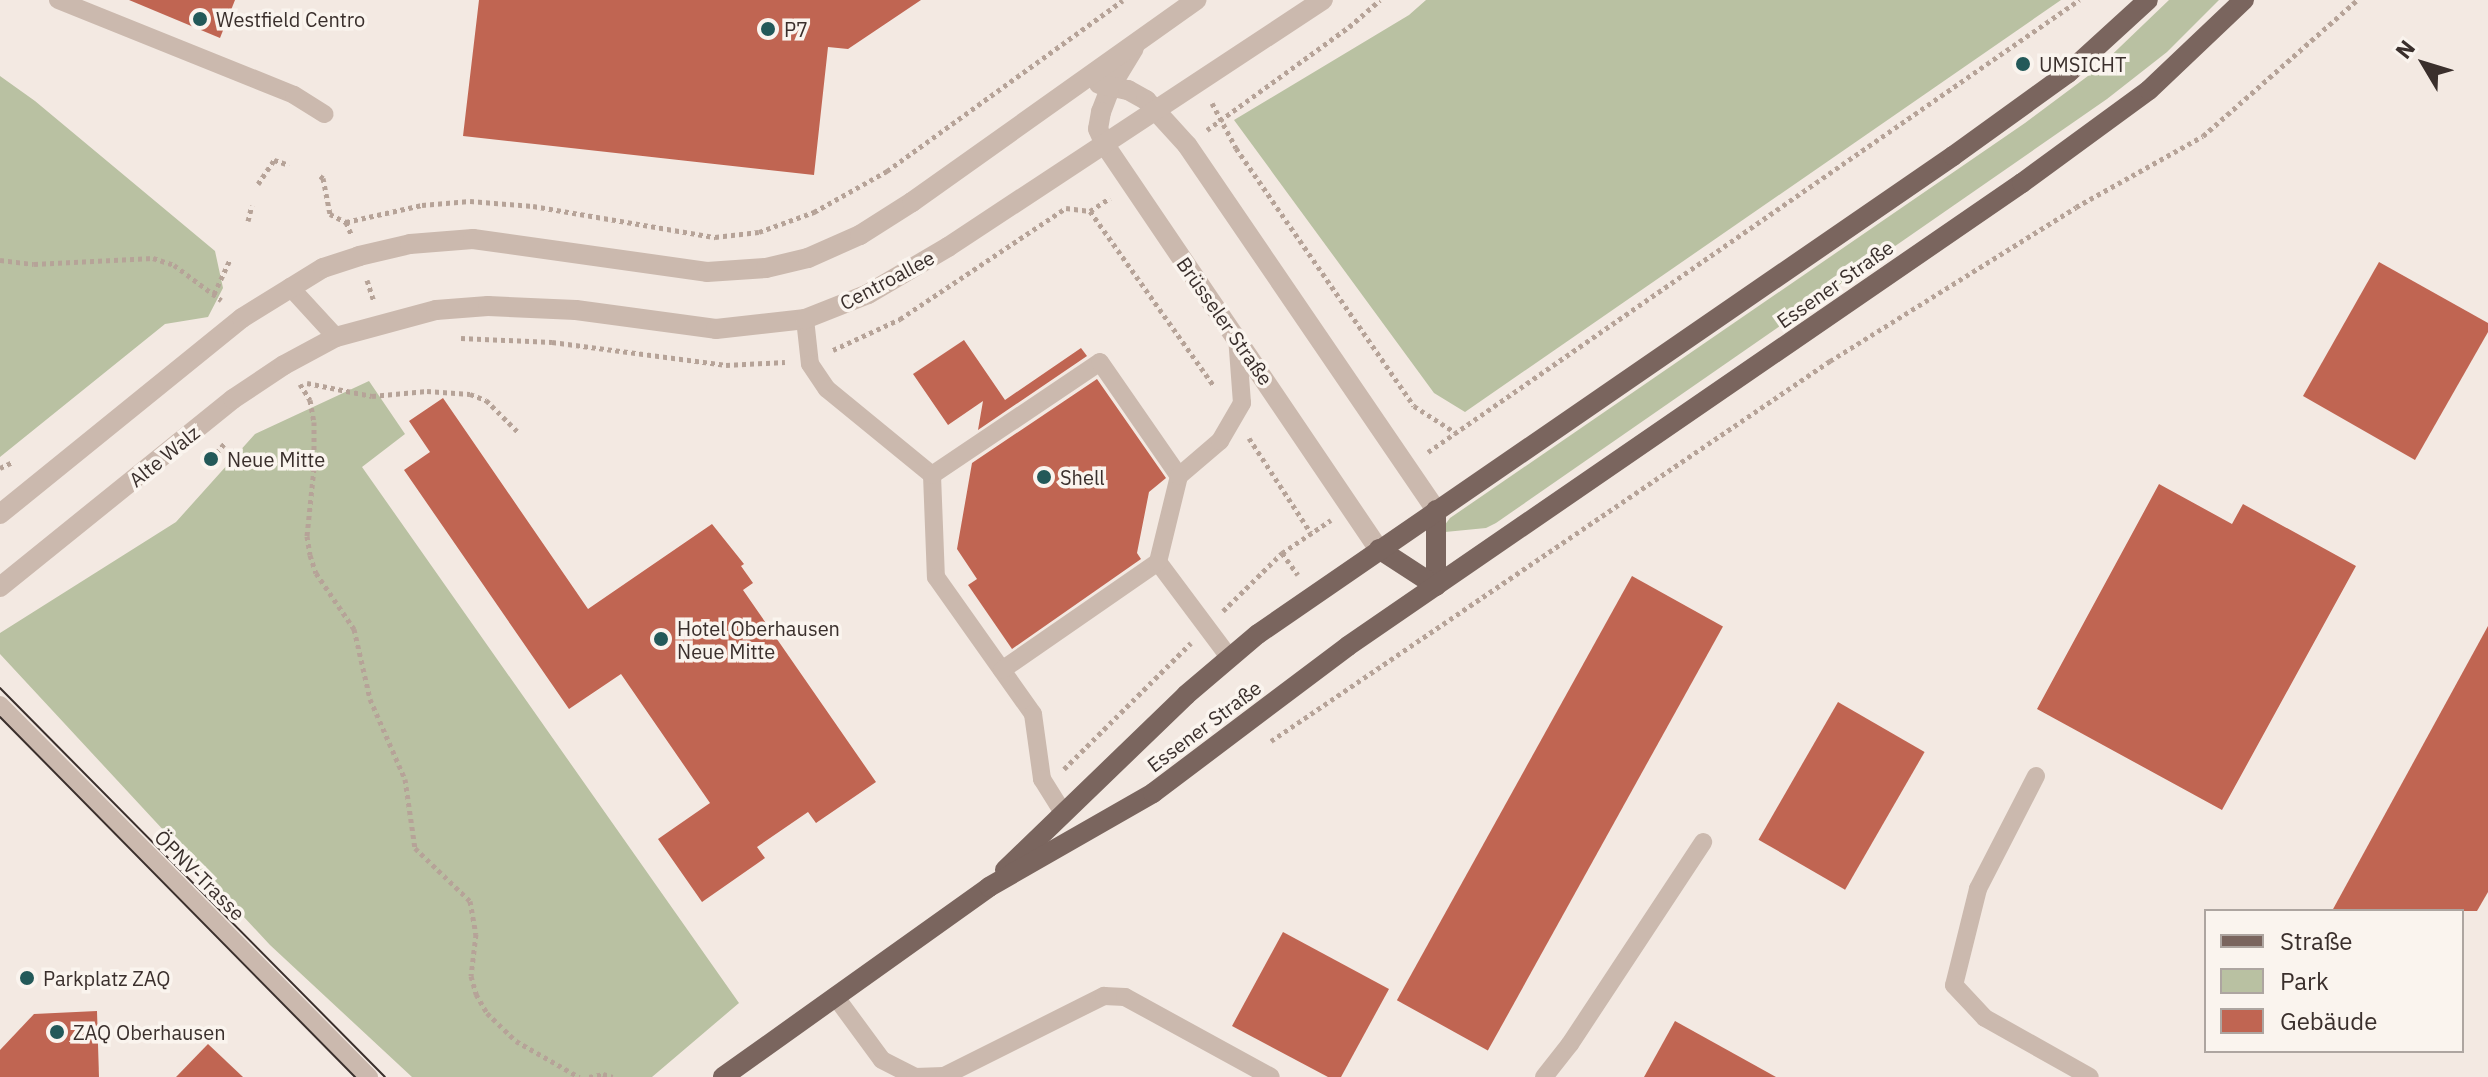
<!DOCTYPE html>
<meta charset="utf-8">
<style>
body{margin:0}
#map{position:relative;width:2488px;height:1077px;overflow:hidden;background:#f3e9e2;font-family:"IBM Plex Sans",sans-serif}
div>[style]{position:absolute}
.green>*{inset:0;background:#b9c1a2}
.building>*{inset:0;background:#c06552;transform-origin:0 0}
.path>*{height:5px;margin-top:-2.5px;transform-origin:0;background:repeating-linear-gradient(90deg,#b6a398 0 4px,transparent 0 8px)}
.service>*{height:18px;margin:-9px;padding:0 9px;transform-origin:9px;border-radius:9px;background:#cbb9ae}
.tertiary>*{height:20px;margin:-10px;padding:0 10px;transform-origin:10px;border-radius:10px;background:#cbb9ae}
.primary>*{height:20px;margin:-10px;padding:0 10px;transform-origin:10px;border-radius:10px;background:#7a655e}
.tram>*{height:2px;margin:-1px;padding:0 1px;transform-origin:1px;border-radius:1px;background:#3a2f2c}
.dots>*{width:22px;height:22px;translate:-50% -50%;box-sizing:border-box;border:4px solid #faf4ee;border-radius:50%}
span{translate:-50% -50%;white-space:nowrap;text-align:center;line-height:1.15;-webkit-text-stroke:7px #faf4ee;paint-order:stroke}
.poi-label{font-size:20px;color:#3a2f2c}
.left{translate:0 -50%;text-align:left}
.street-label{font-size:20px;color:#3a2f2c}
.legend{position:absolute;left:2204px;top:909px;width:260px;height:144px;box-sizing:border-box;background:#faf4ee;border:2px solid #ada5a0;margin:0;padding:10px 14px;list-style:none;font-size:24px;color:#3a2f2c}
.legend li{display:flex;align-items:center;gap:16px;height:40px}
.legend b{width:40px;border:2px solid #ada5a0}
.north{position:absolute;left:2384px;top:24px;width:80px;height:80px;-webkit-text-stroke:6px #faf4ee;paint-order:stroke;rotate:308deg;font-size:22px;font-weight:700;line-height:32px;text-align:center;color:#3a2f2c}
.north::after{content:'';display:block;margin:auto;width:28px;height:36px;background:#3a2f2c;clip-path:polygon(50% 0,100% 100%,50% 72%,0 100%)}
</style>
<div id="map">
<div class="green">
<i style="clip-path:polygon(1426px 0,2061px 0,1465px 412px,1434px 393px,1234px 120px,1409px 15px)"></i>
<i style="clip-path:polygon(2169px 0,2219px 0,2167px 52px,2107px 99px,1496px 523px,1486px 528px,1445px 532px,1444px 526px,1450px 518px,2025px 123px,2096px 70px)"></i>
<i style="clip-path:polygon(0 76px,35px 101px,215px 251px,223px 288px,208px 317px,165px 324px,0 457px)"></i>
<i style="clip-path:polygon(369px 381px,405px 434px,362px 467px,739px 1003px,652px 1077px,412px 1077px,270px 945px,0 654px,0 633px,176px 522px,255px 434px)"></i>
</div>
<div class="building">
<i style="clip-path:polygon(129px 0,235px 0,220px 38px)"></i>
<i style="clip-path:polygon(479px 0,921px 0,848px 49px,828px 47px,814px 175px,463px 136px)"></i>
<i style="clip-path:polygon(2379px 262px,2488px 323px,2488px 332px,2415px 460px,2303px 396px)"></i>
<i style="clip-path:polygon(964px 340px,1005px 400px,1081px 348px,1087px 356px,978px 430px,983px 401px,948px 425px,913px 374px)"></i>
<i style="clip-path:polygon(1097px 379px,1166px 478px,1149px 492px,1137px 553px,1141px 559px,1012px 649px,968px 585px,977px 579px,957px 549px,972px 463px)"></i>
<i style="clip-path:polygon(443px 398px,588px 609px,712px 524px,744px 564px,741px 566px,753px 583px,743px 590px,876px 782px,816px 823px,808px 812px,757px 847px,765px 858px,702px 902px,658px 839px,710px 803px,621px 674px,569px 709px,404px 470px,430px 452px,409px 421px)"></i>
<i style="clip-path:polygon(2159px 484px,2232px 524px,2243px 504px,2356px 566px,2222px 810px,2037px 709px)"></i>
<i style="left:1632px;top:576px;width:104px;height:485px;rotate:29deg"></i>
<i style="clip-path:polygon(2488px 626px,2488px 892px,2477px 911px,2332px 911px)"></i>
<i style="left:1838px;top:702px;width:100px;height:159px;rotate:30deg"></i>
<i style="clip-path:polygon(1283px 932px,1389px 989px,1341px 1077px,1328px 1077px,1232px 1026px)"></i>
<i style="clip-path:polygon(97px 1011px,99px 1077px,0 1077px,0 1050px,34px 1014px)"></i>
<i style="clip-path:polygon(1675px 1021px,1776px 1077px,1644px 1077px)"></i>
<i style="clip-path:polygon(208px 1044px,243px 1077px,176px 1077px)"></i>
</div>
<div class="path">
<i style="left:1212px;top:103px;width:51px;rotate:61.9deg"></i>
<i style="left:1236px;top:148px;width:313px;rotate:55.4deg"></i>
<i style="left:1414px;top:406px;width:50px;rotate:32.7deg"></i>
<i style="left:1207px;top:130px;width:175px;rotate:-36deg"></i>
<i style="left:1349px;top:27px;width:41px;rotate:-41.1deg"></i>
<i style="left:320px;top:176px;width:4px;rotate:34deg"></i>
<i style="left:323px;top:178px;width:37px;rotate:79deg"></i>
<i style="left:330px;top:214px;width:18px;rotate:27deg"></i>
<i style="left:346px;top:222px;width:13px;rotate:67deg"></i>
<i style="left:258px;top:184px;width:29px;rotate:-56deg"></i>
<i style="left:274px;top:160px;width:16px;rotate:18deg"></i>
<i style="left:1090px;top:211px;width:214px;rotate:54.7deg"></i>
<i style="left:248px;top:221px;width:16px;rotate:-76deg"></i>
<i style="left:346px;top:222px;width:78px;rotate:-12.6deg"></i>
<i style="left:422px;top:205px;width:48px;rotate:-4.8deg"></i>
<i style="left:470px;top:201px;width:63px;rotate:4.5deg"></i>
<i style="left:533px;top:206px;width:185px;rotate:9.7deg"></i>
<i style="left:715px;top:237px;width:44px;rotate:-6.5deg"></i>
<i style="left:759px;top:232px;width:59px;rotate:-20deg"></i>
<i style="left:814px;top:212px;width:84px;rotate:-29.3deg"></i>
<i style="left:887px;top:171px;width:291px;rotate:-35.9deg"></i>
<i style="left:0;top:260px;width:34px;rotate:7deg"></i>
<i style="left:34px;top:264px;width:119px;rotate:-2.9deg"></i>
<i style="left:153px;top:258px;width:22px;rotate:18deg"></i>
<i style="left:174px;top:265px;width:59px;rotate:36.7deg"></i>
<i style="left:367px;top:280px;width:22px;rotate:72deg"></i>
<i style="left:214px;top:294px;width:38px;rotate:-65deg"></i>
<i style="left:461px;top:338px;width:91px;rotate:2.5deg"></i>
<i style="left:552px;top:342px;width:176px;rotate:7.5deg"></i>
<i style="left:726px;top:365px;width:59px;rotate:-2.9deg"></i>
<i style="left:833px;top:350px;width:74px;rotate:-24.8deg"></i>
<i style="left:900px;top:319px;width:200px;rotate:-33.8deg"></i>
<i style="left:1066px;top:208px;width:24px;rotate:7deg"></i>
<i style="left:1090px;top:211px;width:24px;rotate:-33deg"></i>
<i style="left:307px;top:383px;width:66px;rotate:11.3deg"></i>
<i style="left:372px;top:396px;width:55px;rotate:-5.2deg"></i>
<i style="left:427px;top:391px;width:43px;rotate:4deg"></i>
<i style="left:470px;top:394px;width:17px;rotate:21deg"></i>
<i style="left:486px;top:400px;width:47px;rotate:45deg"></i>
<i style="left:300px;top:384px;width:19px;rotate:58deg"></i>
<i style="left:310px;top:400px;width:22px;rotate:80deg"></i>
<i style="left:314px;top:422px;width:46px;rotate:90deg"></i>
<i style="left:314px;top:468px;width:68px;rotate:95.9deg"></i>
<i style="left:307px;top:536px;width:19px;rotate:81deg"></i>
<i style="left:310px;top:555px;width:19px;rotate:72deg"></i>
<i style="left:316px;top:573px;width:68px;rotate:55.8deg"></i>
<i style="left:354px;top:629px;width:72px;rotate:77.1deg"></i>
<i style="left:370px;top:699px;width:87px;rotate:66.4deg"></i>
<i style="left:405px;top:779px;width:70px;rotate:81.8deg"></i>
<i style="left:415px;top:848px;width:76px;rotate:43.9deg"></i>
<i style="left:470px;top:901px;width:34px;rotate:80deg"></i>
<i style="left:476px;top:934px;width:42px;rotate:96.8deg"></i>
<i style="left:471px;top:976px;width:19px;rotate:74deg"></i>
<i style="left:476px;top:994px;width:22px;rotate:60deg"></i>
<i style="left:487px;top:1013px;width:40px;rotate:44deg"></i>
<i style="left:516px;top:1041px;width:73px;rotate:29.7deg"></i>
<i style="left:1249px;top:438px;width:113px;rotate:56.9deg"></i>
<i style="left:1428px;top:452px;width:793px;rotate:-34.77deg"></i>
<i style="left:211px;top:459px;width:23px;rotate:-49deg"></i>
<i style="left:0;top:468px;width:14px;rotate:-25deg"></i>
<i style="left:1282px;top:553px;width:27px;rotate:54deg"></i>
<i style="left:1223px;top:611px;width:83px;rotate:-44.5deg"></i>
<i style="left:1282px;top:553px;width:59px;rotate:-34deg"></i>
<i style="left:1271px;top:741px;width:676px;rotate:-34.21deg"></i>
<i style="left:1830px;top:361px;width:290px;rotate:-32deg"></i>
<i style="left:2076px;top:207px;width:145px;rotate:-29.2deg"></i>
<i style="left:2203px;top:136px;width:205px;rotate:-41.4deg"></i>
<i style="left:1064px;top:769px;width:179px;rotate:-44.8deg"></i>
<i style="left:589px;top:1077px;width:14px;rotate:-12deg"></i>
<i style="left:603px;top:1074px;width:10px;rotate:17deg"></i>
</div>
<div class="service">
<i style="left:58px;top:0;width:254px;rotate:21.9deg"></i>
<i style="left:294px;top:95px;width:36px;rotate:32deg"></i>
<i style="left:290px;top:287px;width:68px;rotate:47.4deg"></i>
<i style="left:805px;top:319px;width:45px;rotate:83.7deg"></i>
<i style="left:810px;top:364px;width:30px;rotate:56deg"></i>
<i style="left:827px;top:389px;width:136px;rotate:39.3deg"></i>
<i style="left:932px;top:475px;width:102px;rotate:87.8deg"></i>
<i style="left:936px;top:577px;width:168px;rotate:54.7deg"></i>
<i style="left:1033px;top:714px;width:66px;rotate:82.1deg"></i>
<i style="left:1042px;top:779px;width:38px;rotate:58deg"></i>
<i style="left:932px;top:475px;width:202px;rotate:-33.9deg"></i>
<i style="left:1100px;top:362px;width:139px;rotate:55.3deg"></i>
<i style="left:1158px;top:562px;width:119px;rotate:53.2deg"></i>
<i style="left:1002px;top:670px;width:190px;rotate:-34.7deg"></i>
<i style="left:1158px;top:562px;width:89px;rotate:-76.3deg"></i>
<i style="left:1179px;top:476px;width:54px;rotate:-40.5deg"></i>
<i style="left:1220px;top:441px;width:44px;rotate:-59.9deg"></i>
<i style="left:1242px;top:403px;width:66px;rotate:-94.3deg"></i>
<i style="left:0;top:705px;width:524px;rotate:45.23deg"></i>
<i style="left:2036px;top:776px;width:127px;rotate:117.2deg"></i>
<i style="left:1978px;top:889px;width:99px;rotate:104deg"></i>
<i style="left:1954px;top:985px;width:45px;rotate:46.8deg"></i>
<i style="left:1985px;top:1018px;width:120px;rotate:29.3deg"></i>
<i style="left:835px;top:996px;width:79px;rotate:53.7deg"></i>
<i style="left:882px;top:1060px;width:37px;rotate:27deg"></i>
<i style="left:915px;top:1077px;width:29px;rotate:-2deg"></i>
<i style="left:944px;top:1076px;width:179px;rotate:-26.6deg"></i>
<i style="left:1104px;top:996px;width:21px;rotate:3deg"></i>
<i style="left:1125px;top:997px;width:166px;rotate:28.7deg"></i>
<i style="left:1544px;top:1077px;width:42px;rotate:-51.8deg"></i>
<i style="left:1570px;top:1044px;width:242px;rotate:-56.6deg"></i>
</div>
<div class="tertiary">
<i style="left:1134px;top:48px;width:44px;rotate:121.2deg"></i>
<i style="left:1111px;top:86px;width:28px;rotate:111deg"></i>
<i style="left:1101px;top:112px;width:17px;rotate:100deg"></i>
<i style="left:1098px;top:129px;width:17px;rotate:66deg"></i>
<i style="left:1105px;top:145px;width:488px;rotate:55.9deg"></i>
<i style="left:1099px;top:84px;width:30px;rotate:12deg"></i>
<i style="left:1128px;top:90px;width:21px;rotate:29deg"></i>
<i style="left:1146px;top:100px;width:61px;rotate:47.7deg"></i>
<i style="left:1187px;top:145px;width:442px;rotate:55.7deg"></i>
<i style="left:0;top:514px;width:311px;rotate:-39deg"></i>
<i style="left:242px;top:318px;width:95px;rotate:-31.7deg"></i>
<i style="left:323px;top:268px;width:38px;rotate:-18deg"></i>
<i style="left:359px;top:256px;width:52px;rotate:-13.2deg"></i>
<i style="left:410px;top:244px;width:63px;rotate:-4.5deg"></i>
<i style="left:473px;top:239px;width:236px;rotate:8deg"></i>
<i style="left:707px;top:272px;width:59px;rotate:-3.9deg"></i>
<i style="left:766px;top:268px;width:43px;rotate:-13.4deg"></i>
<i style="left:808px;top:258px;width:57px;rotate:-23.9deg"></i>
<i style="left:860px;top:235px;width:62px;rotate:-32.4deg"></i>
<i style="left:912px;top:202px;width:349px;rotate:-35.4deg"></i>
<i style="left:0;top:587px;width:299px;rotate:-38.9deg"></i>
<i style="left:233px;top:399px;width:61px;rotate:-33.7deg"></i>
<i style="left:284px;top:365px;width:59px;rotate:-28.3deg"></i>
<i style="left:336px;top:337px;width:104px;rotate:-15.1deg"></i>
<i style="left:436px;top:310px;width:52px;rotate:-4.4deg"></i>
<i style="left:488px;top:306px;width:88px;rotate:2.6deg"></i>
<i style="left:576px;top:310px;width:141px;rotate:7.7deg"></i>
<i style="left:716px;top:329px;width:90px;rotate:-6.4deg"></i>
<i style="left:805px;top:319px;width:68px;rotate:-21.6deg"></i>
<i style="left:868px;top:294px;width:93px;rotate:-30.4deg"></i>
<i style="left:948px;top:247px;width:449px;rotate:-33.4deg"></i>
</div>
<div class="primary">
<i style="left:1436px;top:510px;width:76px;rotate:90deg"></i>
<i style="left:1379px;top:549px;width:68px;rotate:33deg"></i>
<i style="left:1005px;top:870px;width:252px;rotate:-44deg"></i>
<i style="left:1186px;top:695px;width:94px;rotate:-40.3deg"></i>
<i style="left:1258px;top:634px;width:844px;rotate:-34.52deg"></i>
<i style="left:1953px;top:156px;width:142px;rotate:-35.8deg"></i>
<i style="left:2068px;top:73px;width:108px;rotate:-42.4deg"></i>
<i style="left:723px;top:1077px;width:327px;rotate:-35.5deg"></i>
<i style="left:989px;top:887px;width:189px;rotate:-29.8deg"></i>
<i style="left:1153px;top:793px;width:244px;rotate:-37deg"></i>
<i style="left:1348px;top:646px;width:818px;rotate:-34.49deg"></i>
<i style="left:2022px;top:183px;width:157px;rotate:-36.2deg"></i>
<i style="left:2149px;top:90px;width:131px;rotate:-43.5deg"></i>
</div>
<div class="tram">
<i style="left:0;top:688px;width:547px;rotate:45.3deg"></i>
<i style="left:0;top:717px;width:506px;rotate:45.4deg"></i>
</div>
<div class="dots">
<i style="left:200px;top:19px;background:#235959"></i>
<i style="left:768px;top:29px;background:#235959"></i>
<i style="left:2023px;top:64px;background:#235959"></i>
<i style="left:211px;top:459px;background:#235959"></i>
<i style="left:1044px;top:477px;background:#235959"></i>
<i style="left:661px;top:639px;background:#235959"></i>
<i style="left:27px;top:978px;background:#235959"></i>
<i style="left:57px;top:1032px;background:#235959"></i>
</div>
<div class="poi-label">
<span class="left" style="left:216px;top:19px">Westfield Centro</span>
<span class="left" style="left:784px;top:29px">P7</span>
<span class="left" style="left:2039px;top:64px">UMSICHT</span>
<span class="left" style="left:227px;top:459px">Neue Mitte</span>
<span class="left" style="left:1060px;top:477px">Shell</span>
<span class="left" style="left:677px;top:640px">Hotel Oberhausen<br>Neue Mitte</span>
<span class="left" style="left:43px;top:978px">Parkplatz ZAQ</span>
<span class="left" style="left:73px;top:1032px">ZAQ Oberhausen</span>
</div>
<div class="street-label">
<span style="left:887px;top:280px;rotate:-28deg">Centroallee</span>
<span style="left:1835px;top:284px;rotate:-35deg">Essener Straße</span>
<span style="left:1225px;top:321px;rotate:55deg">Brüsseler Straße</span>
<span style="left:164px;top:456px;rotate:-39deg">Alte Walz</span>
<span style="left:1204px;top:726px;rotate:-37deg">Essener Straße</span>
<span style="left:200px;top:875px;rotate:45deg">ÖPNV-Trasse</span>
</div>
<ul class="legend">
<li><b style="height:10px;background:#7a655e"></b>Straße</li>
<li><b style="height:22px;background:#b9c1a2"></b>Park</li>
<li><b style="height:22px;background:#c06552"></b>Gebäude</li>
</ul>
<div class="north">N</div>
</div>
